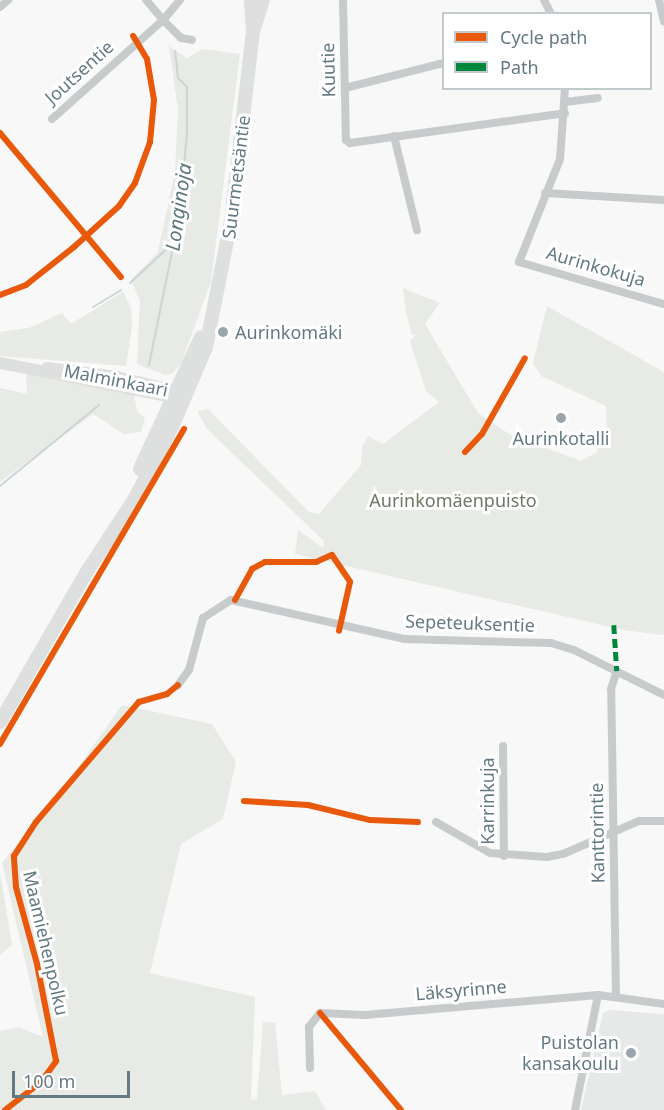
<!DOCTYPE html>
<meta charset="utf-8">
<style>
body{margin:0}
#map{position:relative;width:664px;height:1110px;overflow:hidden;background:#f8f8f8;font-family:"Noto Sans",sans-serif}
div>[style]{position:absolute}
.built>*{inset:0;background:#e7e9e9}
.green>*{inset:0;background:#e8eae5}
.stream>*{height:2px;margin:-1px;padding:0 1px;transform-origin:1px;border-radius:1px;background:#cad6d6}
.minor>*{height:8px;margin:-4px;padding:0 4px;transform-origin:4px;border-radius:4px;background:#c8cbcc}
.secondary>*{height:12px;margin:-6px;padding:0 6px;transform-origin:6px;border-radius:6px;background:#dedfdf}
.primary>*{height:14px;margin:-7px;padding:0 7px;transform-origin:7px;border-radius:7px;background:#dedfdf}
.quiet>*{height:4.5px;margin-top:-2.25px;transform-origin:0;background:repeating-linear-gradient(90deg,#00873e 0 9px,transparent 0 13.5px)}
.cycleway>*{height:6px;margin:-3px;padding:0 3px;transform-origin:3px;border-radius:3px;background:#e8590c}
.dots>*{width:16px;height:16px;translate:-50% -50%;box-sizing:border-box;border:3px solid #fff;border-radius:50%}
span{translate:-50% -50%;white-space:nowrap;text-align:center;line-height:1.15;-webkit-text-stroke:6px #fff;paint-order:stroke}
.street-label{font-size:18px;color:#647a83}
.poi-label{font-size:18px;color:#647a83}
.left{translate:0 -50%;text-align:left}
.right{translate:-100% -50%;text-align:right}
.park-label{font-size:18px;color:#6b7a63}
.water-label{font-size:20px;color:#5e797c;font-style:italic}
.legend{position:absolute;left:442px;top:12px;width:210px;height:78px;box-sizing:border-box;background:#fff;border:2px solid #c1cacd;margin:0;padding:8px 10px;list-style:none;font-size:18px;color:#647a83}
.legend li{display:flex;align-items:center;gap:12px;height:30px}
.legend b{width:30px;border:2px solid #c1cacd}
.scale{position:absolute;left:12px;top:1071px;width:118px;height:27px;box-sizing:border-box;border:3px solid #647a83;border-top:0;padding-left:8px;font-size:18px;line-height:21px;white-space:nowrap;color:#647a83;-webkit-text-stroke:4px #fff;paint-order:stroke}
</style>
<div id="map">
<div class="built">
<i style="clip-path:polygon(610px 1010px,664px 1014px,664px 1110px,581px 1110px,603px 1013px)"></i>
</div>
<div class="green">
<i style="clip-path:polygon(169px 46px,187px 58px,202px 49px,240px 54px,211px 282px,181px 363px,173px 373px,165px 375px,137px 364px,140px 301px,131px 280px,158px 252px,175px 172px,178px 110px)"></i>
<i style="clip-path:polygon(403px 288px,440px 303px,425px 324px,478px 413px,509px 434px,581px 461px,596px 453px,607px 429px,606px 406px,541px 376px,533px 363px,547px 306px,664px 372px,664px 635px,624px 630px,295px 554px,298px 530px,323px 548px,324px 541px,207px 429px,197px 411px,208px 409px,309px 512px,319px 514px,361px 465px,362px 447px,368px 436px,383px 444px,439px 402px,426px 391px,410px 341px,416px 335px,412px 335px,406px 312px)"></i>
<i style="clip-path:polygon(123px 292px,131px 307px,132px 326px,126px 366px,0 356px,0 332px,29px 328px,62px 313px,71px 324px)"></i>
<i style="clip-path:polygon(26px 373px,134px 394px,137px 411px,145px 418px,141px 432px,124px 434px,93px 414px,0 482px,0 388px,27px 394px)"></i>
<i style="clip-path:polygon(122px 705px,212px 724px,236px 762px,223px 819px,181px 844px,150px 973px,255px 997px,251px 1100px,257px 1099px,263px 1022px,275px 1023px,282px 1095px,315px 1091px,326px 1110px,0 1110px,0 1031px,19px 1027px,43px 1037px,2px 863px,72px 776px)"></i>
<i style="clip-path:polygon(0 872px,12px 945px,0 955px)"></i>
</div>
<div class="stream">
<i style="left:130px;top:283px;width:57px;rotate:-42.9deg"></i>
<i style="left:93px;top:307px;width:33px;rotate:-31deg"></i>
<i style="left:149px;top:365px;width:151px;rotate:-78.5deg"></i>
<i style="left:179px;top:217px;width:83px;rotate:-84.5deg"></i>
<i style="left:187px;top:134px;width:47px;rotate:-90deg"></i>
<i style="left:187px;top:87px;width:13px;rotate:-135deg"></i>
<i style="left:178px;top:78px;width:27px;rotate:-96deg"></i>
<i style="left:0;top:486px;width:128px;rotate:-39.3deg"></i>
</div>
<div class="minor">
<i style="left:180px;top:0;width:26px;rotate:130deg"></i>
<i style="left:163px;top:20px;width:25px;rotate:45deg"></i>
<i style="left:181px;top:38px;width:11px;rotate:10deg"></i>
<i style="left:343px;top:0;width:140px;rotate:88.8deg"></i>
<i style="left:346px;top:140px;width:5px;rotate:37deg"></i>
<i style="left:350px;top:143px;width:217px;rotate:-7.9deg"></i>
<i style="left:544px;top:0;width:16px;rotate:63deg"></i>
<i style="left:659px;top:0;width:22px;rotate:77deg"></i>
<i style="left:0;top:7px;width:11px;rotate:-41deg"></i>
<i style="left:345px;top:88px;width:102px;rotate:-14.2deg"></i>
<i style="left:565px;top:88px;width:71px;rotate:94deg"></i>
<i style="left:560px;top:159px;width:111px;rotate:111.7deg"></i>
<i style="left:519px;top:262px;width:151px;rotate:16.2deg"></i>
<i style="left:565px;top:102px;width:33px;rotate:-7deg"></i>
<i style="left:52px;top:119px;width:149px;rotate:-41.7deg"></i>
<i style="left:163px;top:20px;width:26px;rotate:-130deg"></i>
<i style="left:394px;top:136px;width:97px;rotate:76.3deg"></i>
<i style="left:545px;top:193px;width:119px;rotate:3.4deg"></i>
<i style="left:178px;top:685px;width:19px;rotate:-54deg"></i>
<i style="left:189px;top:670px;width:54px;rotate:-74.9deg"></i>
<i style="left:203px;top:618px;width:33px;rotate:-33deg"></i>
<i style="left:231px;top:600px;width:177px;rotate:12.7deg"></i>
<i style="left:404px;top:639px;width:147px;rotate:1.6deg"></i>
<i style="left:551px;top:643px;width:24px;rotate:17deg"></i>
<i style="left:574px;top:650px;width:101px;rotate:26.6deg"></i>
<i style="left:503px;top:746px;width:110px;rotate:89.5deg"></i>
<i style="left:436px;top:822px;width:62px;rotate:29.9deg"></i>
<i style="left:490px;top:853px;width:57px;rotate:4deg"></i>
<i style="left:547px;top:857px;width:16px;rotate:-11deg"></i>
<i style="left:563px;top:854px;width:83px;rotate:-23.5deg"></i>
<i style="left:639px;top:821px;width:25px"></i>
<i style="left:616px;top:995px;width:306px;rotate:-90.9deg"></i>
<i style="left:611px;top:689px;width:19px;rotate:-72deg"></i>
<i style="left:310px;top:1068px;width:41px;rotate:-91.4deg"></i>
<i style="left:309px;top:1027px;width:18px;rotate:-52deg"></i>
<i style="left:320px;top:1013px;width:45px;rotate:2.5deg"></i>
<i style="left:365px;top:1015px;width:234px;rotate:-4.9deg"></i>
<i style="left:598px;top:995px;width:67px;rotate:7.8deg"></i>
<i style="left:575px;top:1110px;width:117px;rotate:-78.7deg"></i>
</div>
<div class="secondary">
<i style="left:0;top:363px;width:185px;rotate:11.2deg"></i>
<i style="left:47px;top:368px;width:71px;rotate:7.3deg"></i>
<i style="left:117px;top:377px;width:61px;rotate:13.3deg"></i>
<i style="left:176px;top:391px;width:9px;rotate:41deg"></i>
</div>
<div class="primary">
<i style="left:254px;top:29px;width:30px;rotate:-73deg"></i>
<i style="left:140px;top:469px;width:145px;rotate:-65.2deg"></i>
<i style="left:0;top:722px;width:172px;rotate:-60deg"></i>
<i style="left:86px;top:573px;width:90px;rotate:-56.8deg"></i>
<i style="left:135px;top:498px;width:82px;rotate:-62.5deg"></i>
<i style="left:173px;top:425px;width:85px;rotate:-67.1deg"></i>
<i style="left:206px;top:347px;width:128px;rotate:-78.8deg"></i>
<i style="left:231px;top:221px;width:191px;rotate:-83.4deg"></i>
<i style="left:253px;top:31px;width:31px;rotate:-94deg"></i>
</div>
<div class="quiet">
<i style="left:614px;top:625px;width:46px;rotate:86.3deg"></i>
</div>
<div class="cycleway">
<i style="left:0;top:133px;width:188px;rotate:50deg"></i>
<i style="left:0;top:295px;width:28px;rotate:-21deg"></i>
<i style="left:26px;top:285px;width:61px;rotate:-38.4deg"></i>
<i style="left:74px;top:247px;width:61px;rotate:-42.3deg"></i>
<i style="left:119px;top:206px;width:28px;rotate:-55deg"></i>
<i style="left:135px;top:183px;width:44px;rotate:-69.9deg"></i>
<i style="left:150px;top:142px;width:42px;rotate:-84.6deg"></i>
<i style="left:154px;top:100px;width:42px;rotate:-99.7deg"></i>
<i style="left:147px;top:59px;width:27px;rotate:-121deg"></i>
<i style="left:465px;top:452px;width:25px;rotate:-47deg"></i>
<i style="left:482px;top:434px;width:87px;rotate:-60.5deg"></i>
<i style="left:235px;top:600px;width:35px;rotate:-61deg"></i>
<i style="left:252px;top:569px;width:15px;rotate:-28deg"></i>
<i style="left:265px;top:562px;width:51px"></i>
<i style="left:316px;top:562px;width:17px;rotate:-24deg"></i>
<i style="left:332px;top:555px;width:32px;rotate:56deg"></i>
<i style="left:350px;top:582px;width:50px;rotate:102.7deg"></i>
<i style="left:0;top:744px;width:365px;rotate:-59.7deg"></i>
<i style="left:244px;top:801px;width:64px;rotate:3.6deg"></i>
<i style="left:308px;top:805px;width:64px;rotate:13.6deg"></i>
<i style="left:370px;top:820px;width:48px;rotate:2.4deg"></i>
<i style="left:320px;top:1013px;width:126px;rotate:50.1deg"></i>
<i style="left:5px;top:1110px;width:46px;rotate:-37.9deg"></i>
<i style="left:41px;top:1082px;width:26px;rotate:-54deg"></i>
<i style="left:56px;top:1061px;width:99px;rotate:-101.1deg"></i>
<i style="left:37px;top:964px;width:80px;rotate:-105.3deg"></i>
<i style="left:16px;top:887px;width:31px;rotate:-94deg"></i>
<i style="left:14px;top:856px;width:40px;rotate:-57.1deg"></i>
<i style="left:36px;top:822px;width:158px;rotate:-49.4deg"></i>
<i style="left:139px;top:702px;width:29px;rotate:-16deg"></i>
<i style="left:167px;top:694px;width:14px;rotate:-39deg"></i>
</div>
<div class="dots">
<i style="left:223px;top:332px;background:#98a6ac"></i>
<i style="left:561px;top:418px;background:#98a6ac"></i>
<i style="left:631px;top:1053px;background:#98a6ac"></i>
</div>
<div class="street-label">
<span style="left:328px;top:70px;rotate:-91deg">Kuutie</span>
<span style="left:79px;top:72px;rotate:-42deg">Joutsentie</span>
<span style="left:236px;top:177px;rotate:-83deg">Suurmetsäntie</span>
<span style="left:596px;top:266px;rotate:16deg">Aurinkokuja</span>
<span style="left:116px;top:380px;rotate:11deg">Malminkaari</span>
<span style="left:470px;top:623px;rotate:2deg">Sepeteuksentie</span>
<span style="left:487px;top:801px;rotate:-90deg">Karrinkuja</span>
<span style="left:597px;top:833px;rotate:-91deg">Kanttorintie</span>
<span style="left:46px;top:943px;rotate:77deg">Maamiehenpolku</span>
<span style="left:461px;top:990px;rotate:-5deg">Läksyrinne</span>
</div>
<div class="poi-label">
<span class="left" style="left:235px;top:332px">Aurinkomäki</span>
<span style="left:561px;top:438px">Aurinkotalli</span>
<span class="right" style="left:619px;top:1053px">Puistolan<br>kansakoulu</span>
</div>
<div class="park-label">
<span style="left:453px;top:500px">Aurinkomäenpuisto</span>
</div>
<div class="water-label">
<span style="left:178px;top:207px;rotate:-82deg">Longinoja</span>
</div>
<ul class="legend">
<li><b style="height:8px;background:#e8590c"></b>Cycle path</li>
<li><b style="height:8px;background:#00873e"></b>Path</li>
</ul>
<div class="scale">100 m</div>
</div>
